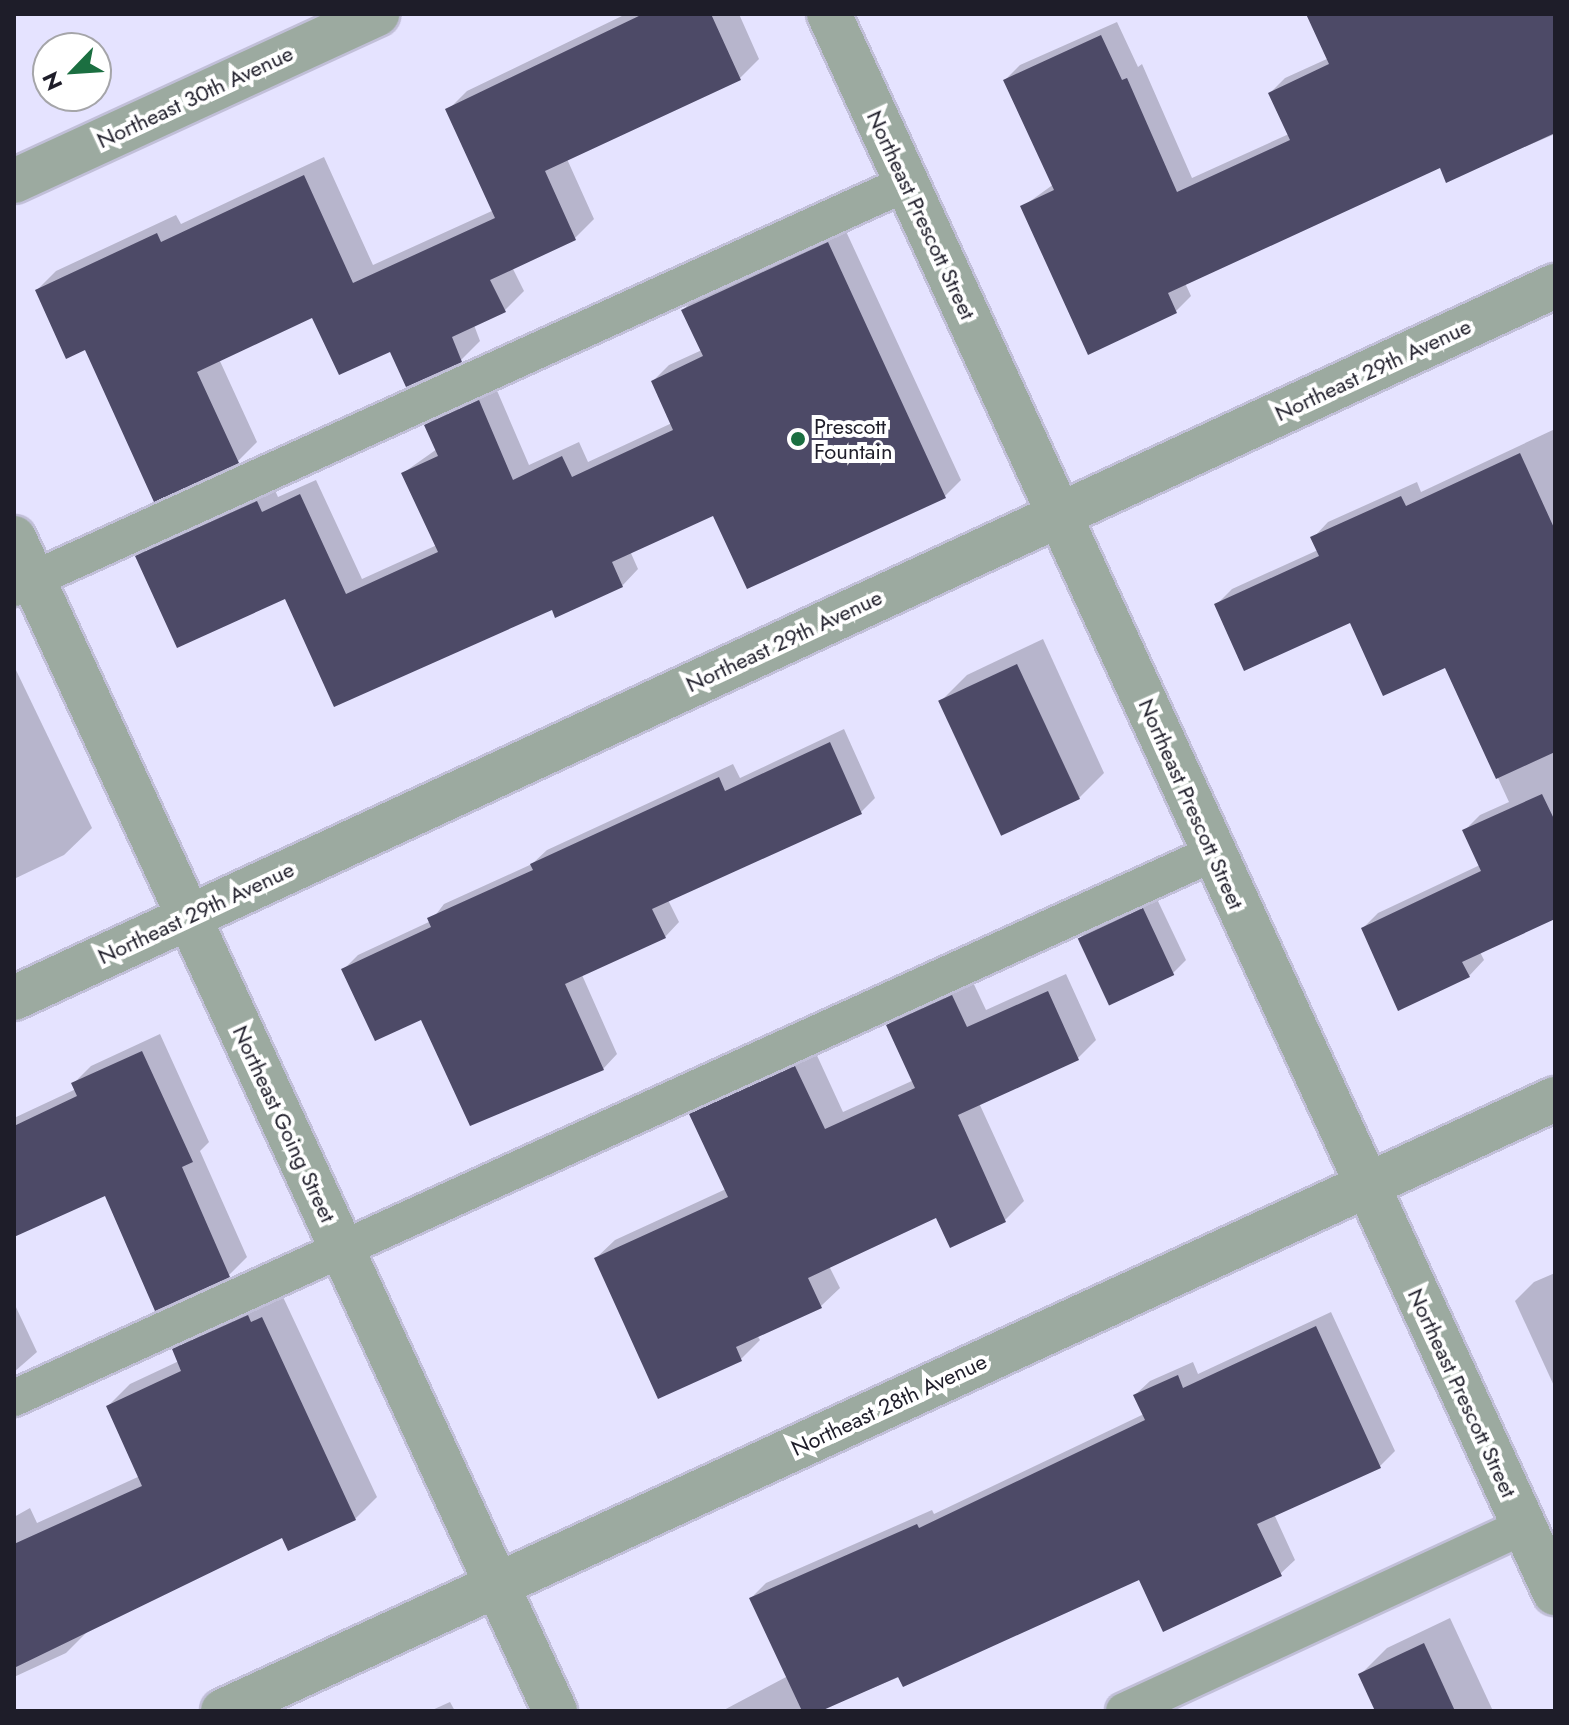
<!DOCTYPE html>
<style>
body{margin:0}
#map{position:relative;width:1569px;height:1725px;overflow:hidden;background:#e5e3ff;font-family:Jost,sans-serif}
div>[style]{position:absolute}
.shadow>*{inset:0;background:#0003}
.building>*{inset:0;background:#4d4a67;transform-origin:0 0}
.roads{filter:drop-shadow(2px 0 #c1bfd8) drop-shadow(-2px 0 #c1bfd8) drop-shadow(0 2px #c1bfd8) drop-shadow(0 -2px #c1bfd8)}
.service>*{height:36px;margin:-18px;padding:0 18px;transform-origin:18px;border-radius:18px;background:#9caaa0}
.minor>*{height:44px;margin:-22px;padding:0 22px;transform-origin:22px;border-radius:22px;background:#9caaa0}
.tertiary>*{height:44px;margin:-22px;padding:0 22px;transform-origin:22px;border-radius:22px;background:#9caaa0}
.dots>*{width:22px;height:22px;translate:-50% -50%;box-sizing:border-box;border:4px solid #fff;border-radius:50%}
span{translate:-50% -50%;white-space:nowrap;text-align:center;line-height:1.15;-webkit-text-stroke:8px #fff;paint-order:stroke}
.street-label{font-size:22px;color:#1e1d29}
.poi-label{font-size:22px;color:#1e1d29}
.left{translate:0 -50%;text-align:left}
.frame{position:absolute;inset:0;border:16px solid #1e1d29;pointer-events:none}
.north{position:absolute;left:32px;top:32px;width:80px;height:80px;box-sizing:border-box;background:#fff;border:2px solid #a5a5a9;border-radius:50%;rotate:245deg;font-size:22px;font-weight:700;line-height:32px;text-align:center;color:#1e1d29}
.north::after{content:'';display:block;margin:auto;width:28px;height:36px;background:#1b6f41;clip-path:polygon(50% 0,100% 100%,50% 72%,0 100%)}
</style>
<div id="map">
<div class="shadow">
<i style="clip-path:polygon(626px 14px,739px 14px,759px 59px,740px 78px,567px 159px,594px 219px,575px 238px,512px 267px,524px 291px,504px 311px,474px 325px,480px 341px,461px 360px,391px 349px,313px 315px,219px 359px,257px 442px,238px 461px,86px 347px,37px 290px,56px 271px,176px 215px,181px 224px,324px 157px,373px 265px,494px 210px,448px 110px,467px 91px)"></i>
<i style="clip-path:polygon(1308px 14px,1555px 14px,1555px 134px,1447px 180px,1441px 165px,1185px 283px,1191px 296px,1176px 311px,1022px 207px,1054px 184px,1005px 80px,1020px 65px,1117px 22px,1138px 67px,1142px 64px,1192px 178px,1289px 134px,1270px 93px,1285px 78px,1329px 58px)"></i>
<i style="clip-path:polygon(844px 227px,961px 480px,945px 496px,714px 513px,630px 551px,638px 569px,622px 586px,553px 608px,286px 596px,137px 557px,153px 541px,273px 486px,278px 497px,316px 480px,362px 579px,437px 545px,403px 473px,437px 449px,427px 425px,443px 409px,495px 386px,529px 465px,579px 442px,588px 462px,672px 423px,653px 381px,669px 365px,702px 350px,683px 310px,699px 294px)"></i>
<i style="clip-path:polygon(1555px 429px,1555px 917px,1480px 952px,1484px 960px,1469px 976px,1363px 928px,1378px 913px,1480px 865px,1464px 831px,1480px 815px,1509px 802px,1446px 665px,1351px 620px,1217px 604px,1232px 589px,1318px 550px,1313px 538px,1328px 522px,1417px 482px,1421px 492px)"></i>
<i style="clip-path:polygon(1043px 639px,1104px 773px,1078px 799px,941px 701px,967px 675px)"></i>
<i style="clip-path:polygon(14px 666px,92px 828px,64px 855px,14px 879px)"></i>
<i style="clip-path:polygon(844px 729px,875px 798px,861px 812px,668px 900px,679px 922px,665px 937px,582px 975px,617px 1054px,603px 1069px,422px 1017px,343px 970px,358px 955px,431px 921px,444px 904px,532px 864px,547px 850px,733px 764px,740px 778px)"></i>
<i style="clip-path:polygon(1156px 897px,1186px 960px,1173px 973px,1079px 939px,1092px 926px)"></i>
<i style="clip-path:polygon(1066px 974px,1096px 1040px,1078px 1058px,979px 1103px,1024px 1201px,1005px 1220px,951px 1245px,937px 1215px,829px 1266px,840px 1288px,821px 1306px,757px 1335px,760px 1340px,741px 1359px,659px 1396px,596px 1258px,615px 1240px,726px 1189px,692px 1115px,710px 1096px,814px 1049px,843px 1112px,914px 1080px,888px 1025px,907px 1007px,971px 978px,986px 1010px)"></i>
<i style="clip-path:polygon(160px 1034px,209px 1142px,200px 1151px,247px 1257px,229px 1275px,156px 1308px,106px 1193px,14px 1235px,14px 1118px,76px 1089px,74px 1083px,91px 1066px)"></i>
<i style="clip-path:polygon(1555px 1273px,1555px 1388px,1515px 1301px,1534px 1282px)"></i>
<i style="clip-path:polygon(269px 1295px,272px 1302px,283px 1297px,377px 1497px,355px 1519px,283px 1536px,88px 1631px,66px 1653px,14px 1677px,14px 1517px,30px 1508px,37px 1523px,140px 1476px,108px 1406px,130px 1384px,179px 1361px,174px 1350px,196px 1328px)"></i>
<i style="clip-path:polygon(14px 1303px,37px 1352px,14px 1372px)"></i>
<i style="clip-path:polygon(1331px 1312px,1395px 1451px,1380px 1466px,1274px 1514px,1295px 1560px,1280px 1574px,1140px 1577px,817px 1711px,722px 1711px,788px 1676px,751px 1598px,766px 1583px,932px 1510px,934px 1514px,1144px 1414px,1135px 1395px,1150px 1381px,1193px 1362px,1198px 1374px)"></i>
<i style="clip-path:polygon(1450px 1618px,1493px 1711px,1378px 1711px,1361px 1674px,1387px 1648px)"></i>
<i style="clip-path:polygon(450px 1702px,455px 1711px,430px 1711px)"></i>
</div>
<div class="building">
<i style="clip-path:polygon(643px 14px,711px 14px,741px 80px,545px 171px,576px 240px,490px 280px,506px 312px,452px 337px,462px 362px,406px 387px,390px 352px,339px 375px,312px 318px,197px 372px,239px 463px,154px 502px,85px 350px,66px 359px,35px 290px,157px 233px,161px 242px,304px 175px,353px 283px,495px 218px,445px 109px)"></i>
<i style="clip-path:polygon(1306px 14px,1555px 14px,1555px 133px,1446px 183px,1440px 168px,1168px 293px,1177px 313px,1088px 355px,1020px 206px,1054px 190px,1003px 80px,1101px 35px,1122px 80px,1127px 78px,1177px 192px,1290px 140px,1268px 93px,1329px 64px)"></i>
<i style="clip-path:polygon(828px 242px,946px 498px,747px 589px,713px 516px,612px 562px,623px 587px,555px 618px,552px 610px,334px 707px,285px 599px,177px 648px,135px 556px,257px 501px,262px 512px,300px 494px,346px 594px,438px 552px,401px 473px,438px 456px,424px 425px,479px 400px,513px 480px,562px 456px,572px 477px,673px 430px,651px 381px,703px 356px,681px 310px)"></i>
<i style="clip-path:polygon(1520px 453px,1555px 530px,1555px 752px,1496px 779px,1445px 668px,1383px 696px,1350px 623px,1244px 671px,1214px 604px,1319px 556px,1310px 537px,1401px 496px,1406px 506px)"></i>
<i style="left:1017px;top:664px;width:149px;height:87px;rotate:65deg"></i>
<i style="clip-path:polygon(830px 742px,862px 814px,652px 909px,666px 938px,565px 984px,604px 1070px,470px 1126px,421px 1020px,375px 1041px,341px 969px,431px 927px,427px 918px,533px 870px,530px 864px,719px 777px,725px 791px)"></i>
<i style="clip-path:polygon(1542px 794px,1555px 821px,1555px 919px,1462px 962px,1470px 977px,1398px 1011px,1361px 928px,1481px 871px,1462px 830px)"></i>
<i style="left:1143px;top:908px;width:74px;height:72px;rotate:65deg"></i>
<i style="clip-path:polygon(1048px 991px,1079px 1060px,958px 1115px,1006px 1222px,950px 1248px,936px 1218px,808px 1278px,822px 1308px,736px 1347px,742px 1361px,658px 1399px,594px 1258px,728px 1197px,689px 1114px,795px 1066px,825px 1129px,915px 1088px,886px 1025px,952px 995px,967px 1027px)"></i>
<i style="clip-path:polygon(142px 1051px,193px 1162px,182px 1167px,230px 1277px,155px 1311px,105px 1196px,14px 1237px,14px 1126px,77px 1096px,71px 1083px)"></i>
<i style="clip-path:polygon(248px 1315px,251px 1322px,262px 1317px,356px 1520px,288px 1551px,282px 1538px,14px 1668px,14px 1544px,142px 1486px,106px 1406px,181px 1371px,172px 1349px)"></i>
<i style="clip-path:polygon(1316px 1326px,1381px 1468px,1257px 1524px,1282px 1576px,1163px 1632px,1139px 1580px,903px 1687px,898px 1677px,821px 1711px,802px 1711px,749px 1598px,917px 1524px,919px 1528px,1145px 1420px,1133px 1395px,1178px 1375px,1183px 1388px)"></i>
<i style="clip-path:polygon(1424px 1643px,1455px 1711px,1375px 1711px,1358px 1674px)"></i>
</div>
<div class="roads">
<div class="service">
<i style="left:14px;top:588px;width:981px;rotate:-24.4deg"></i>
<i style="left:14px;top:1398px;width:1318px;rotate:-24.43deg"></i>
<i style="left:1124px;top:1711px;width:441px;rotate:-24.8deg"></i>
</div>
<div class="minor">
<i style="left:14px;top:181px;width:400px;rotate:-24.7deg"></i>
<i style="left:14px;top:538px;width:1292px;rotate:65.24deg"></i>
<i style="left:14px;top:998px;width:1698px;rotate:-24.8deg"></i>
<i style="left:223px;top:1711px;width:1466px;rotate:-24.68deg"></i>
</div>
<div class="tertiary">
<i style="left:829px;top:14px;width:1738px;rotate:65.31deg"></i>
</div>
</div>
<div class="dots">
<i style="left:798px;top:439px;background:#1b6f41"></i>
</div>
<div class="street-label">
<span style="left:195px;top:97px;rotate:-25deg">Northeast 30th Avenue</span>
<span style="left:921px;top:215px;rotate:65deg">Northeast Prescott Street</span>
<span style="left:1373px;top:370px;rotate:-25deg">Northeast 29th Avenue</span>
<span style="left:784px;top:641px;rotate:-25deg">Northeast 29th Avenue</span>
<span style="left:1191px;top:804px;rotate:66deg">Northeast Prescott Street</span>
<span style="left:196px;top:913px;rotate:-25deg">Northeast 29th Avenue</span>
<span style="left:284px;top:1124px;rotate:65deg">Northeast Going Street</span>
<span style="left:1462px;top:1393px;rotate:65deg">Northeast Prescott Street</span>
<span style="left:889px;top:1405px;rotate:-25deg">Northeast 28th Avenue</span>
</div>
<div class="poi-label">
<span class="left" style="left:814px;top:439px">Prescott<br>Fountain</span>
</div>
<div class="frame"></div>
<div class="north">N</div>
</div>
